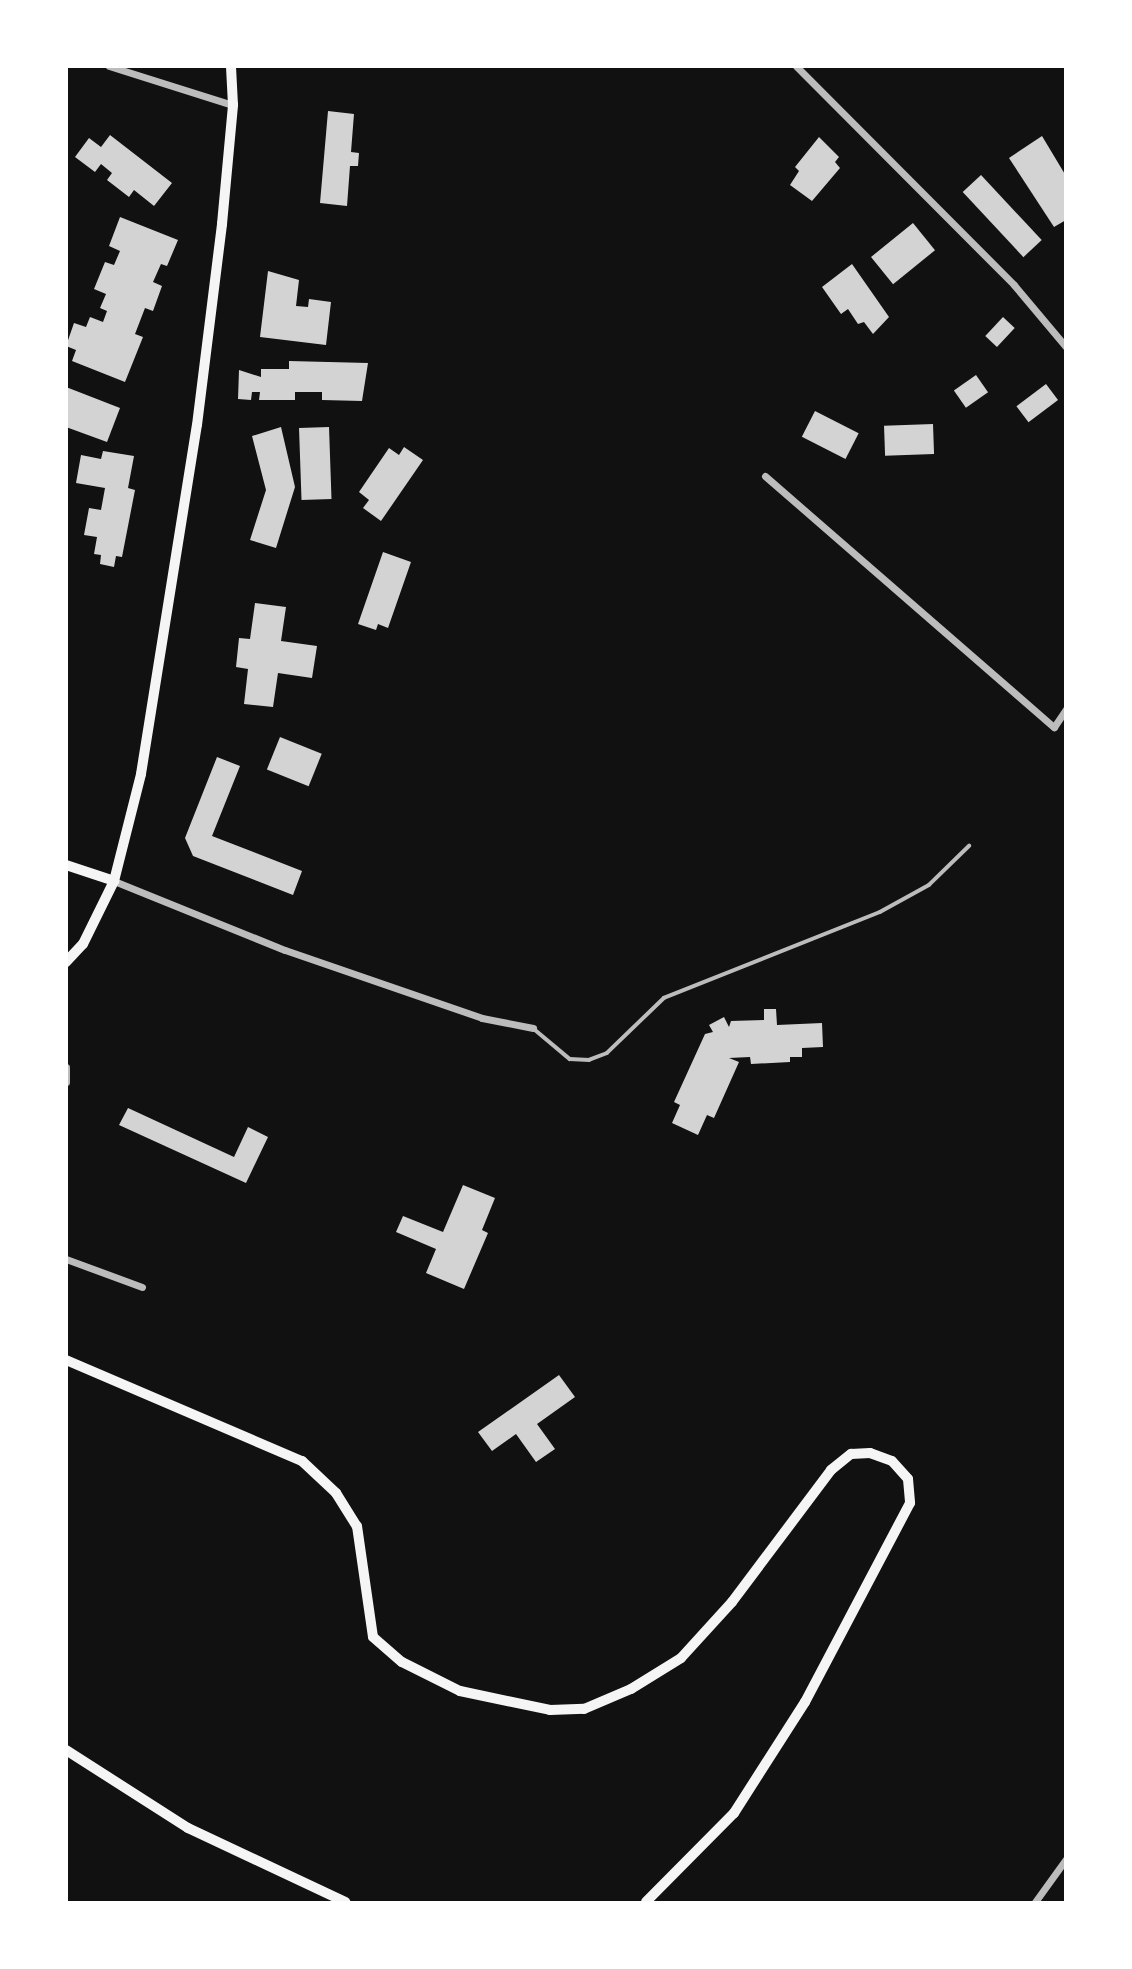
<!DOCTYPE html>
<style>
body{margin:0}
#map{position:relative;width:1132px;height:1969px;overflow:hidden;background:#111;font-family:"Fira Sans Condensed",sans-serif}
div>[style]{position:absolute}
.building>*{inset:0;background:#d3d3d3;transform-origin:0 0}
.service>*{height:3.5px;margin:-1.75px;padding:0 1.75px;transform-origin:1.75px;border-radius:1.75px;background:#bcbcbc}
.minor>*{height:7px;margin:-3.5px;padding:0 3.5px;transform-origin:3.5px;border-radius:3.5px;background:#bcbcbc}
.secondary>*{height:10px;margin:-5px;padding:0 5px;transform-origin:5px;border-radius:5px;background:#f5f5f5}
.trunk>*{height:10px;margin:-5px;padding:0 5px;transform-origin:5px;border-radius:5px;background:#f5f5f5}
span{translate:-50% -50%;white-space:nowrap;text-align:center;line-height:1.15;-webkit-text-stroke:5px #fff;paint-order:stroke}
.frame{position:absolute;inset:0;border:68px solid #fff;pointer-events:none}
</style>
<div id="map">
<div class="building">
<i style="clip-path:polygon(328px 111px,354px 114px,351px 152px,359px 153px,358px 166px,350px 166px,347px 206px,320px 203px)"></i>
<i style="clip-path:polygon(110px 135px,172px 183px,154px 206px,134px 190px,129px 197px,107px 180px,112px 173px,101px 164px,95px 172px,75px 157px,89px 138px,101px 147px)"></i>
<i style="clip-path:polygon(1042px 136px,1066px 176px,1066px 220px,1054px 227px,1009px 158px)"></i>
<i style="clip-path:polygon(819px 137px,839px 157px,835px 162px,840px 168px,812px 201px,790px 185px,799px 171px,795px 167px)"></i>
<i style="left:981px;top:175px;width:89px;height:25px;rotate:47deg"></i>
<i style="clip-path:polygon(120px 217px,178px 240px,167px 266px,161px 264px,153px 282px,162px 286px,153px 311px,145px 308px,135px 334px,143px 337px,125px 382px,72px 361px,76px 350px,66px 346px,74px 323px,86px 327px,90px 317px,103px 322px,107px 311px,100px 308px,106px 294px,94px 289px,105px 262px,114px 265px,120px 251px,109px 246px)"></i>
<i style="left:913px;top:223px;width:35px;height:54px;rotate:51deg"></i>
<i style="clip-path:polygon(852px 264px,889px 317px,873px 334px,864px 322px,858px 324px,848px 309px,841px 314px,822px 287px)"></i>
<i style="clip-path:polygon(268px 271px,299px 280px,296px 306px,308px 307px,309px 299px,331px 302px,326px 345px,260px 337px)"></i>
<i style="left:1003px;top:317px;width:16px;height:26px;rotate:43deg"></i>
<i style="clip-path:polygon(289px 361px,368px 363px,362px 401px,322px 400px,322px 392px,295px 392px,295px 400px,259px 400px,260px 392px,252px 392px,251px 400px,238px 399px,239px 370px,261px 377px,261px 369px,289px 369px)"></i>
<i style="left:976px;top:375px;width:21px;height:27px;rotate:55deg"></i>
<i style="left:1046px;top:384px;width:20px;height:37px;rotate:53deg"></i>
<i style="clip-path:polygon(66px 387px,120px 408px,107px 442px,66px 427px)"></i>
<i style="left:815px;top:411px;width:49px;height:29px;rotate:27deg"></i>
<i style="left:933px;top:424px;width:30px;height:49px;rotate:88deg"></i>
<i style="clip-path:polygon(281px 427px,295px 487px,276px 548px,250px 540px,266px 490px,252px 436px)"></i>
<i style="left:329px;top:427px;width:72px;height:30px;rotate:88deg"></i>
<i style="clip-path:polygon(404px 447px,423px 460px,381px 521px,363px 508px,369px 500px,359px 492px,389px 448px,399px 455px)"></i>
<i style="clip-path:polygon(103px 451px,134px 456px,128px 488px,135px 490px,122px 557px,116px 556px,114px 567px,100px 564px,101px 555px,94px 554px,97px 537px,84px 535px,89px 508px,101px 510px,105px 488px,76px 483px,81px 455px,101px 459px)"></i>
<i style="clip-path:polygon(383px 552px,411px 562px,388px 628px,378px 624px,376px 630px,358px 624px)"></i>
<i style="clip-path:polygon(255px 603px,286px 607px,281px 641px,317px 646px,312px 678px,278px 673px,273px 707px,244px 704px,248px 669px,236px 667px,239px 638px,250px 639px)"></i>
<i style="left:280px;top:737px;width:45px;height:35px;rotate:22deg"></i>
<i style="clip-path:polygon(217px 757px,240px 766px,212px 836px,302px 871px,293px 895px,193px 856px,185px 838px)"></i>
<i style="clip-path:polygon(764px 1009px,776px 1009px,777px 1025px,822px 1023px,823px 1047px,802px 1048px,802px 1057px,790px 1057px,790px 1062px,751px 1064px,750px 1057px,729px 1058px,739px 1062px,714px 1118px,707px 1115px,698px 1135px,672px 1123px,680px 1105px,674px 1102px,705px 1034px,713px 1032px,709px 1025px,724px 1017px,729px 1027px,731px 1021px,764px 1020px)"></i>
<i style="clip-path:polygon(128px 1108px,234px 1157px,248px 1127px,268px 1137px,246px 1183px,119px 1125px)"></i>
<i style="clip-path:polygon(463px 1185px,495px 1198px,482px 1230px,488px 1233px,464px 1289px,426px 1273px,436px 1249px,396px 1232px,403px 1216px,443px 1232px)"></i>
<i style="clip-path:polygon(559px 1375px,575px 1397px,537px 1424px,555px 1449px,536px 1462px,516px 1434px,492px 1451px,478px 1432px)"></i>
</div>
<div class="service">
<i style="left:533px;top:1028px;width:48px;rotate:40deg"></i>
<i style="left:570px;top:1059px;width:19px;rotate:3deg"></i>
<i style="left:589px;top:1060px;width:19px;rotate:-21deg"></i>
<i style="left:607px;top:1053px;width:79px;rotate:-44deg"></i>
<i style="left:664px;top:998px;width:232px;rotate:-21.7deg"></i>
<i style="left:880px;top:912px;width:56px;rotate:-28.9deg"></i>
<i style="left:929px;top:885px;width:56px;rotate:-44.3deg"></i>
</div>
<div class="minor">
<i style="left:109px;top:66px;width:130px;rotate:17.5deg"></i>
<i style="left:796px;top:66px;width:309px;rotate:45.1deg"></i>
<i style="left:1014px;top:285px;width:81px;rotate:50deg"></i>
<i style="left:765px;top:476px;width:383px;rotate:41deg"></i>
<i style="left:1054px;top:727px;width:22px;rotate:-56deg"></i>
<i style="left:114px;top:881px;width:184px;rotate:22deg"></i>
<i style="left:285px;top:950px;width:208px;rotate:19deg"></i>
<i style="left:482px;top:1018px;width:52px;rotate:11.1deg"></i>
<i style="left:66px;top:1067px;width:15px;rotate:90deg"></i>
<i style="left:66px;top:1259px;width:81px;rotate:20.2deg"></i>
<i style="left:1035px;top:1902px;width:53px;rotate:-54.2deg"></i>
</div>
<div class="secondary">
<i style="left:66px;top:865px;width:51px;rotate:18.4deg"></i>
</div>
<div class="trunk">
<i style="left:66px;top:962px;width:25px;rotate:-47deg"></i>
<i style="left:83px;top:944px;width:70px;rotate:-63.8deg"></i>
<i style="left:114px;top:881px;width:110px;rotate:-75.8deg"></i>
<i style="left:141px;top:774px;width:353px;rotate:-80.9deg"></i>
<i style="left:197px;top:425px;width:203px;rotate:-82.9deg"></i>
<i style="left:222px;top:224px;width:120px;rotate:-84.7deg"></i>
<i style="left:233px;top:105px;width:39px;rotate:-93deg"></i>
<i style="left:66px;top:1360px;width:257px;rotate:23.2deg"></i>
<i style="left:302px;top:1461px;width:47px;rotate:43.3deg"></i>
<i style="left:336px;top:1493px;width:39px;rotate:58deg"></i>
<i style="left:357px;top:1526px;width:112px;rotate:81.8deg"></i>
<i style="left:373px;top:1637px;width:38px;rotate:41deg"></i>
<i style="left:402px;top:1662px;width:65px;rotate:26.6deg"></i>
<i style="left:460px;top:1691px;width:92px;rotate:11.9deg"></i>
<i style="left:550px;top:1710px;width:34px;rotate:-2deg"></i>
<i style="left:584px;top:1709px;width:51px;rotate:-23.1deg"></i>
<i style="left:631px;top:1689px;width:59px;rotate:-31.8deg"></i>
<i style="left:681px;top:1658px;width:76px;rotate:-47.7deg"></i>
<i style="left:732px;top:1602px;width:165px;rotate:-53.1deg"></i>
<i style="left:831px;top:1470px;width:26px;rotate:-39deg"></i>
<i style="left:851px;top:1454px;width:19px;rotate:-3deg"></i>
<i style="left:870px;top:1453px;width:23px;rotate:20deg"></i>
<i style="left:892px;top:1461px;width:24px;rotate:48deg"></i>
<i style="left:908px;top:1479px;width:24px;rotate:85deg"></i>
<i style="left:910px;top:1503px;width:225px;rotate:117.8deg"></i>
<i style="left:805px;top:1702px;width:132px;rotate:122.6deg"></i>
<i style="left:734px;top:1813px;width:125px;rotate:134.7deg"></i>
<i style="left:66px;top:1750px;width:145px;rotate:32.6deg"></i>
<i style="left:188px;top:1828px;width:174px;rotate:25.2deg"></i>
</div>
<div class="frame"></div>
</div>
